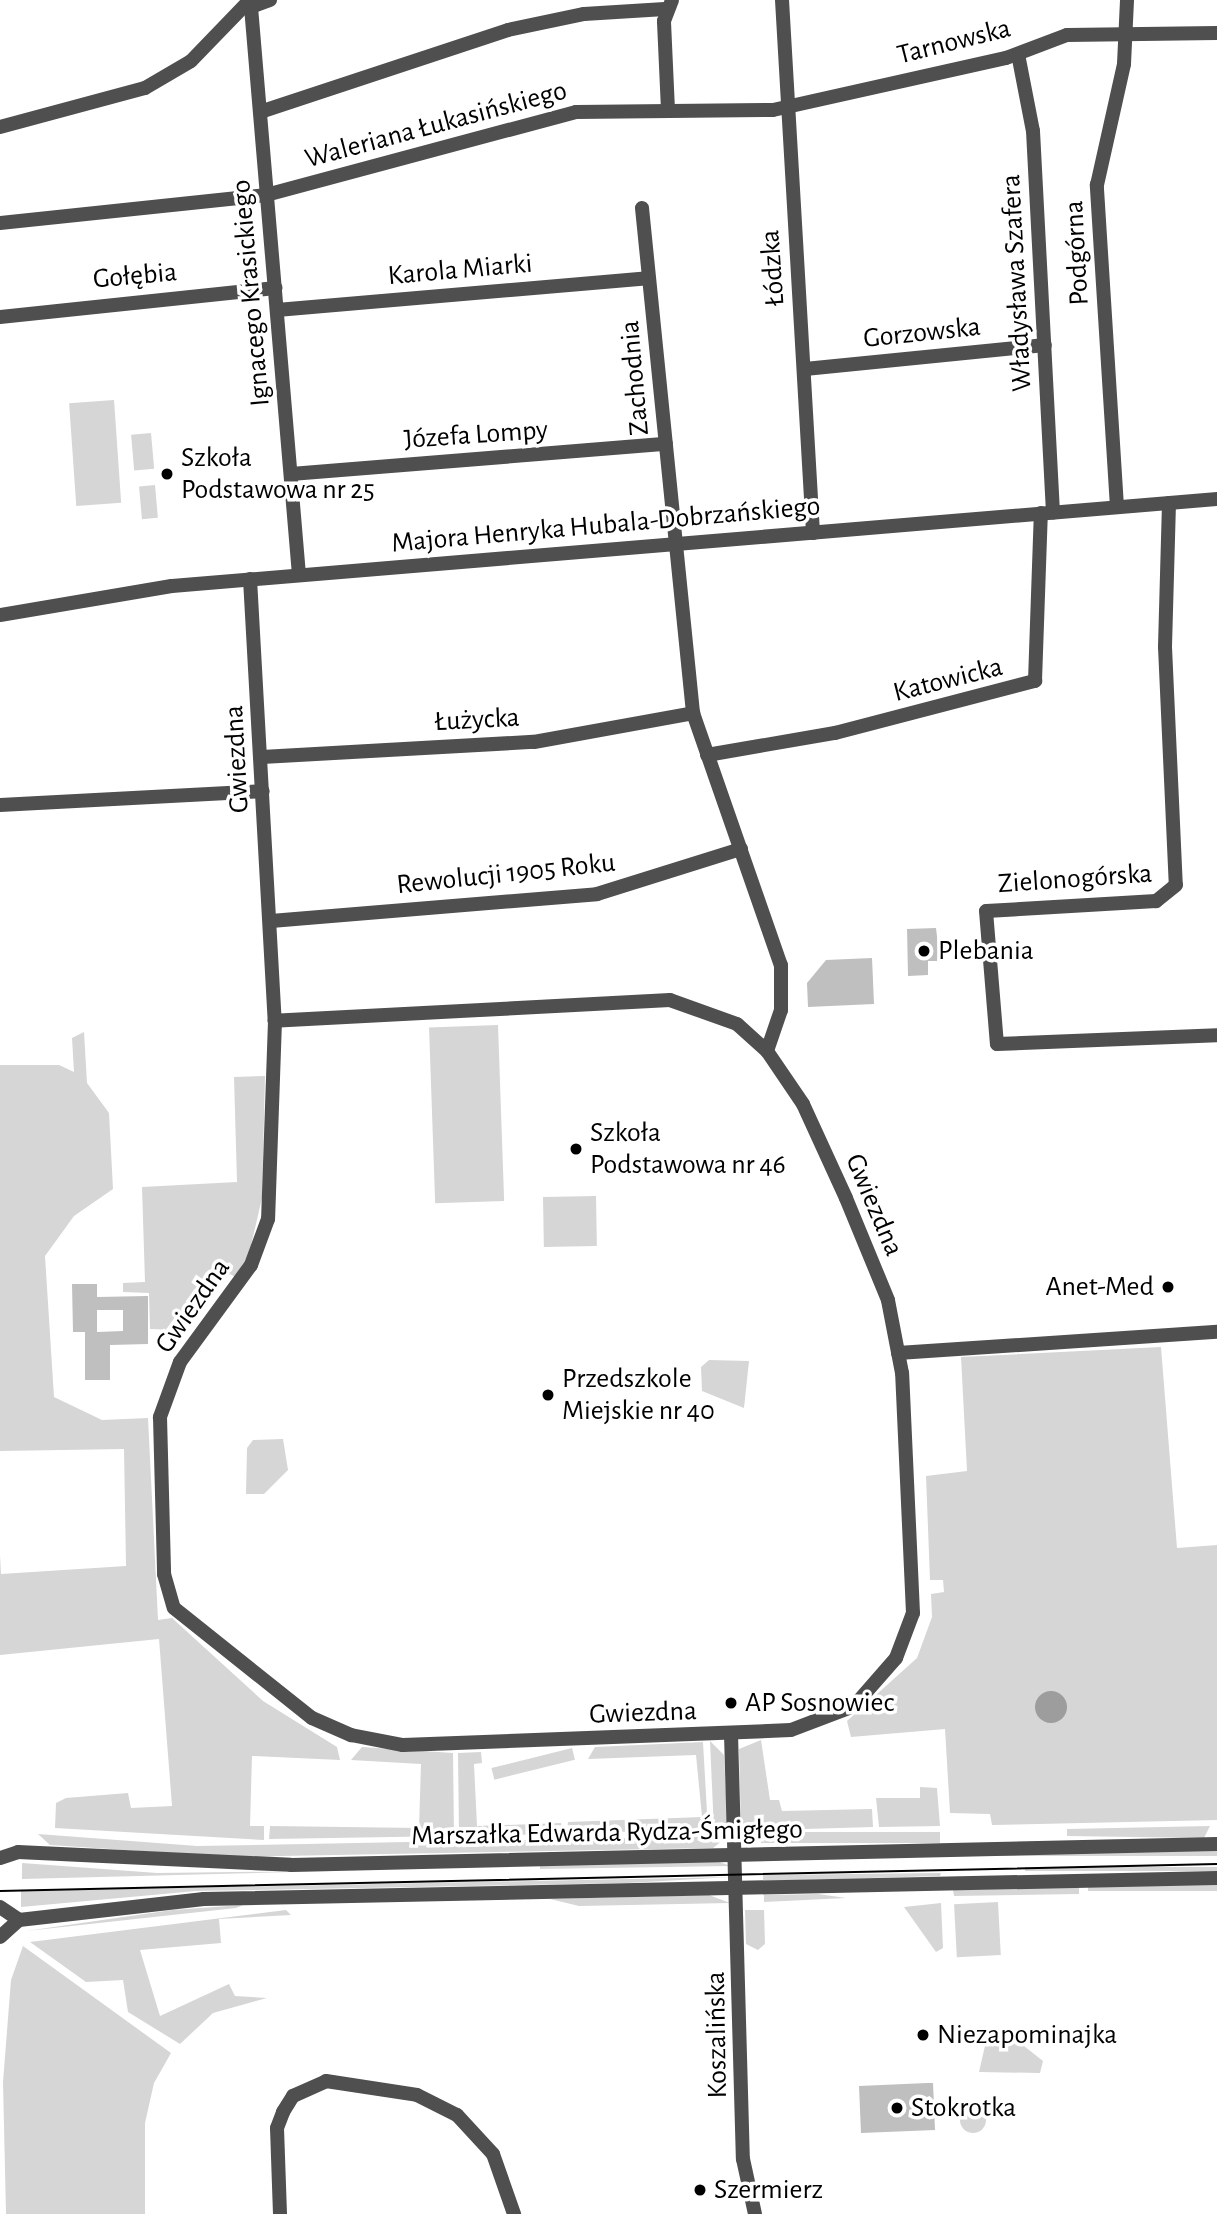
<!DOCTYPE html>
<meta charset="utf-8">
<style>
body{margin:0}
#map{position:relative;width:1217px;height:2214px;overflow:hidden;background:#fff;font-family:"Alegreya Sans",sans-serif}
div>[style]{position:absolute}
.green>*{inset:0;background:#d6d6d6;transform-origin:0 0}
.round{border-radius:50%}
.water>*{inset:0;background:#9d9d9d}
.building>*{inset:0;background:#bfbfbf}
.minor>*{height:14px;margin:-7px;padding:0 7px;transform-origin:7px;border-radius:7px;background:#4f4f4f}
.tertiary>*{height:14px;margin:-7px;padding:0 7px;transform-origin:7px;border-radius:7px;background:#4f4f4f}
.tram>*{height:2px;margin:-1px;padding:0 1px;transform-origin:1px;border-radius:1px;background:#000}
.dots>*{width:19px;height:19px;translate:-50% -50%;box-sizing:border-box;border:4px solid #fff;border-radius:50%}
span{translate:-50% -50%;white-space:nowrap;text-align:center;line-height:1.15;-webkit-text-stroke:7px #fff;paint-order:stroke}
.street-label{font-size:28px;color:#000}
.poi-label{font-size:28px;color:#000}
.left{translate:0 -50%;text-align:left}
.right{translate:-100% -50%;text-align:right}
</style>
<div id="map">
<div class="green">
<i style="left:114px;top:400px;width:103px;height:45px;rotate:86deg"></i>
<i style="left:151px;top:433px;width:36px;height:20px;rotate:85deg"></i>
<i style="left:155px;top:485px;width:33px;height:16px;rotate:85deg"></i>
<i style="left:498px;top:1025px;width:176px;height:69px;rotate:88deg"></i>
<i style="clip-path:polygon(84px 1032px,87px 1083px,109px 1113px,113px 1189px,74px 1216px,45px 1256px,54px 1397px,102px 1420px,148px 1418px,158px 1620px,172px 1618px,263px 1701px,337px 1747px,340px 1760px,252px 1756px,250px 1826px,264px 1826px,264px 1840px,55px 1828px,56px 1803px,66px 1798px,128px 1793px,131px 1808px,172px 1806px,159px 1639px,0 1655px,0 1555px,1px 1574px,126px 1566px,124px 1449px,0 1451px,0 1065px,59px 1065px,74px 1072px,72px 1038px)"></i>
<i style="clip-path:polygon(265px 1076px,262px 1198px,249px 1254px,235px 1277px,230px 1274px,177px 1330px,150px 1329px,149px 1293px,123px 1292px,123px 1283px,145px 1282px,142px 1187px,237px 1182px,234px 1077px)"></i>
<i style="left:596px;top:1196px;width:50px;height:53px;rotate:89deg"></i>
<i style="clip-path:polygon(1161px 1347px,1177px 1548px,1217px 1545px,1217px 1820px,992px 1825px,990px 1814px,950px 1813px,945px 1729px,851px 1737px,847px 1721px,917px 1658px,932px 1617px,931px 1594px,944px 1592px,943px 1580px,930px 1580px,926px 1476px,967px 1471px,961px 1357px)"></i>
<i style="clip-path:polygon(709px 1360px,749px 1361px,744px 1408px,702px 1391px,701px 1367px)"></i>
<i style="clip-path:polygon(283px 1439px,288px 1470px,264px 1494px,246px 1494px,247px 1448px,253px 1440px)"></i>
<i style="clip-path:polygon(761px 1740px,770px 1800px,779px 1800px,782px 1811px,872px 1809px,873px 1827px,741px 1831px,739px 1749px)"></i>
<i style="clip-path:polygon(710px 1741px,724px 1755px,728px 1831px,714px 1831px)"></i>
<i style="clip-path:polygon(703px 1742px,708px 1830px,567px 1833px,568px 1822px,702px 1817px,696px 1755px,588px 1759px,595px 1747px)"></i>
<i style="clip-path:polygon(362px 1747px,453px 1753px,454px 1836px,269px 1839px,270px 1826px,419px 1828px,421px 1764px,351px 1760px)"></i>
<i style="left:572px;top:1748px;width:12px;height:83px;rotate:76deg"></i>
<i style="clip-path:polygon(481px 1752px,482px 1763px,474px 1764px,477px 1826px,561px 1823px,562px 1834px,459px 1836px,458px 1753px)"></i>
<i style="clip-path:polygon(920px 1787px,937px 1788px,940px 1826px,879px 1827px,876px 1798px,920px 1798px)"></i>
<i style="clip-path:polygon(1210px 1826px,1204px 1838px,1067px 1836px,1067px 1829px)"></i>
<i style="left:940px;top:1832px;width:11px;height:179px;rotate:90deg"></i>
<i style="clip-path:polygon(38px 1834px,197px 1846px,728px 1836px,713px 1848px,230px 1857px,50px 1845px)"></i>
<i style="left:1217px;top:1851px;width:5px;height:264px;rotate:90deg"></i>
<i style="clip-path:polygon(716px 1861px,731px 1866px,540px 1869px,540px 1865px)"></i>
<i style="clip-path:polygon(22px 1863px,157px 1873px,330px 1871px,22px 1879px)"></i>
<i style="left:1217px;top:1867px;width:4px;height:192px;rotate:90deg"></i>
<i style="clip-path:polygon(941px 1873px,940px 1876px,763px 1881px,763px 1875px)"></i>
<i style="clip-path:polygon(731px 1877px,628px 1883px,196px 1891px,21px 1907px,21px 1891px)"></i>
<i style="left:1217px;top:1885px;width:6px;height:129px;rotate:90deg"></i>
<i style="clip-path:polygon(1079px 1887px,1079px 1894px,954px 1896px,953px 1890px)"></i>
<i style="clip-path:polygon(818px 1894px,846px 1898px,764px 1902px,764px 1895px)"></i>
<i style="clip-path:polygon(709px 1895px,730px 1903px,579px 1906px,550px 1899px)"></i>
<i style="left:998px;top:1902px;width:53px;height:44px;rotate:87deg"></i>
<i style="clip-path:polygon(941px 1903px,943px 1948px,936px 1952px,904px 1907px)"></i>
<i style="clip-path:polygon(243px 1905px,236px 1908px,26px 1931px,172px 1910px)"></i>
<i style="clip-path:polygon(286px 1910px,291px 1915px,219px 1919px,221px 1943px,140px 1950px,160px 2016px,229px 1984px,235px 1996px,267px 1998px,213px 2013px,180px 2044px,128px 2012px,123px 1980px,86px 1982px,30px 1942px)"></i>
<i style="clip-path:polygon(745px 1910px,764px 1910px,765px 1944px,758px 1950px,746px 1944px)"></i>
<i style="clip-path:polygon(23px 1946px,171px 2053px,154px 2083px,145px 2123px,145px 2214px,6px 2214px,3px 2082px,11px 1980px)"></i>
<i style="clip-path:polygon(1000px 2027px,1043px 2061px,1040px 2073px,979px 2072px,987px 2037px)"></i>
<i class="round" style="left:960px;top:2107px;width:26px;height:26px"></i>
</div>
<div class="water">
<i class="round" style="left:1035px;top:1691px;width:32px;height:32px"></i>
</div>
<div class="building">
<i style="clip-path:polygon(936px 928px,940px 961px,928px 961px,928px 975px,908px 976px,907px 929px)"></i>
<i style="clip-path:polygon(872px 958px,874px 1004px,808px 1007px,807px 983px,826px 960px)"></i>
<i style="clip-path:polygon(evenodd,72px 1284px,97px 1284px,97px 1297px,148px 1296px,148px 1344px,110px 1345px,110px 1380px,85px 1380px,85px 1332px,73px 1332px,72px 1284px,97px 1310px,123px 1310px,123px 1331px,97px 1332px,97px 1310px)"></i>
<i style="clip-path:polygon(927px 2083px,933px 2083px,935px 2130px,861px 2133px,859px 2086px)"></i>
</div>
<div class="minor">
<i style="left:270px;top:0;width:20px;rotate:160deg"></i>
<i style="left:251px;top:7px;width:570px;rotate:85.17deg"></i>
<i style="left:782px;top:0;width:534px;rotate:86.67deg"></i>
<i style="left:1018px;top:54px;width:78px;rotate:79deg"></i>
<i style="left:1033px;top:131px;width:382px;rotate:87deg"></i>
<i style="left:668px;top:110px;width:89px;rotate:-92.6deg"></i>
<i style="left:664px;top:21px;width:22px;rotate:-69deg"></i>
<i style="left:260px;top:112px;width:261px;rotate:-18.3deg"></i>
<i style="left:508px;top:30px;width:78px;rotate:-11.9deg"></i>
<i style="left:584px;top:14px;width:81px;rotate:-3.5deg"></i>
<i style="left:0;top:127px;width:150px;rotate:-15.1deg"></i>
<i style="left:145px;top:88px;width:53px;rotate:-30.4deg"></i>
<i style="left:191px;top:61px;width:85px;rotate:-46deg"></i>
<i style="left:642px;top:208px;width:508px;rotate:84.23deg"></i>
<i style="left:693px;top:713px;width:267px;rotate:70.8deg"></i>
<i style="left:781px;top:965px;width:45px;rotate:90deg"></i>
<i style="left:781px;top:1010px;width:43px;rotate:108.9deg"></i>
<i style="left:0;top:223px;width:267px;rotate:-6deg"></i>
<i style="left:266px;top:195px;width:321px;rotate:-15deg"></i>
<i style="left:576px;top:112px;width:197px;rotate:-0.6deg"></i>
<i style="left:773px;top:110px;width:239px;rotate:-12.6deg"></i>
<i style="left:1006px;top:58px;width:65px;rotate:-20.7deg"></i>
<i style="left:1067px;top:35px;width:150px;rotate:-0.8deg"></i>
<i style="left:277px;top:310px;width:372px;rotate:-4.9deg"></i>
<i style="left:0;top:317px;width:277px;rotate:-6deg"></i>
<i style="left:805px;top:369px;width:241px;rotate:-5.7deg"></i>
<i style="left:291px;top:474px;width:376px;rotate:-4.6deg"></i>
<i style="left:1169px;top:503px;width:144px;rotate:91.6deg"></i>
<i style="left:1165px;top:647px;width:238px;rotate:87.4deg"></i>
<i style="left:1176px;top:885px;width:26px;rotate:141deg"></i>
<i style="left:1156px;top:901px;width:170px;rotate:176.6deg"></i>
<i style="left:986px;top:911px;width:133px;rotate:85.3deg"></i>
<i style="left:997px;top:1044px;width:220px;rotate:-2.3deg"></i>
<i style="left:1117px;top:507px;width:323px;rotate:-93.6deg"></i>
<i style="left:1097px;top:185px;width:124px;rotate:-77.4deg"></i>
<i style="left:1124px;top:64px;width:64px;rotate:-87.3deg"></i>
<i style="left:250px;top:579px;width:443px;rotate:86.8deg"></i>
<i style="left:275px;top:1021px;width:198px;rotate:92deg"></i>
<i style="left:268px;top:1219px;width:49px;rotate:110.3deg"></i>
<i style="left:251px;top:1265px;width:120px;rotate:126.2deg"></i>
<i style="left:180px;top:1362px;width:59px;rotate:110deg"></i>
<i style="left:160px;top:1417px;width:157px;rotate:88.5deg"></i>
<i style="left:164px;top:1574px;width:35px;rotate:74deg"></i>
<i style="left:174px;top:1608px;width:176px;rotate:38.6deg"></i>
<i style="left:312px;top:1718px;width:43px;rotate:23.6deg"></i>
<i style="left:351px;top:1735px;width:53px;rotate:10.9deg"></i>
<i style="left:403px;top:1745px;width:388px;rotate:-2.2deg"></i>
<i style="left:791px;top:1730px;width:67px;rotate:-20.9deg"></i>
<i style="left:854px;top:1706px;width:64px;rotate:-48.8deg"></i>
<i style="left:896px;top:1658px;width:48px;rotate:-69.3deg"></i>
<i style="left:913px;top:1613px;width:240px;rotate:-92.6deg"></i>
<i style="left:902px;top:1373px;width:74px;rotate:-100.9deg"></i>
<i style="left:888px;top:1300px;width:110px;rotate:-112.4deg"></i>
<i style="left:846px;top:1198px;width:103px;rotate:-114.6deg"></i>
<i style="left:803px;top:1104px;width:64px;rotate:-124.2deg"></i>
<i style="left:767px;top:1051px;width:40px;rotate:-138deg"></i>
<i style="left:737px;top:1024px;width:71px;rotate:-160.3deg"></i>
<i style="left:670px;top:1000px;width:396px;rotate:177deg"></i>
<i style="left:707px;top:755px;width:130px;rotate:-9.8deg"></i>
<i style="left:835px;top:733px;width:207px;rotate:-14.6deg"></i>
<i style="left:1035px;top:681px;width:168px;rotate:-88deg"></i>
<i style="left:262px;top:757px;width:272px;rotate:-3.2deg"></i>
<i style="left:534px;top:742px;width:162px;rotate:-10.3deg"></i>
<i style="left:0;top:805px;width:263px;rotate:-3deg"></i>
<i style="left:271px;top:921px;width:327px;rotate:-4.7deg"></i>
<i style="left:597px;top:894px;width:151px;rotate:-17.4deg"></i>
<i style="left:898px;top:1353px;width:320px;rotate:-3.8deg"></i>
<i style="left:731px;top:1734px;width:425px;rotate:88.4deg"></i>
<i style="left:743px;top:2159px;width:56px;rotate:77.7deg"></i>
<i style="left:280px;top:2214px;width:86px;rotate:-92deg"></i>
<i style="left:277px;top:2128px;width:17px;rotate:-69deg"></i>
<i style="left:283px;top:2112px;width:19px;rotate:-58deg"></i>
<i style="left:293px;top:2096px;width:36px;rotate:-24deg"></i>
<i style="left:326px;top:2081px;width:92px;rotate:8.7deg"></i>
<i style="left:417px;top:2095px;width:45px;rotate:26.6deg"></i>
<i style="left:457px;top:2115px;width:53px;rotate:47.3deg"></i>
<i style="left:493px;top:2154px;width:64px;rotate:70.7deg"></i>
</div>
<div class="tertiary">
<i style="left:0;top:615px;width:174px;rotate:-9.6deg"></i>
<i style="left:172px;top:586px;width:1049px;rotate:-4.76deg"></i>
<i style="left:0;top:1858px;width:19px;rotate:-18deg"></i>
<i style="left:18px;top:1852px;width:273px;rotate:2.7deg"></i>
<i style="left:291px;top:1865px;width:926px;rotate:-1.3deg"></i>
<i style="left:0;top:1907px;width:23px;rotate:34deg"></i>
<i style="left:0;top:1937px;width:25px;rotate:-42deg"></i>
<i style="left:19px;top:1920px;width:186px;rotate:-6.5deg"></i>
<i style="left:204px;top:1899px;width:1013px;rotate:-1.19deg"></i>
</div>
<div class="tram">
<i style="left:0;top:1891px;width:1217px;rotate:-1.27deg"></i>
</div>
<div class="dots">
<i style="left:167px;top:474px;background:#000"></i>
<i style="left:924px;top:951px;background:#000"></i>
<i style="left:576px;top:1149px;background:#000"></i>
<i style="left:1168px;top:1287px;background:#000"></i>
<i style="left:548px;top:1395px;background:#000"></i>
<i style="left:731px;top:1703px;background:#000"></i>
<i style="left:923px;top:2035px;background:#000"></i>
<i style="left:897px;top:2108px;background:#000"></i>
<i style="left:700px;top:2190px;background:#000"></i>
</div>
<div class="street-label">
<span style="left:954px;top:42px;rotate:-14deg">Tarnowska</span>
<span style="left:436px;top:125px;rotate:-15deg">Waleriana Łukasińskiego</span>
<span style="left:1077px;top:253px;rotate:-93deg">Podgórna</span>
<span style="left:773px;top:268px;rotate:-94deg">Łódzka</span>
<span style="left:460px;top:270px;rotate:-5deg">Karola Miarki</span>
<span style="left:135px;top:276px;rotate:-5deg">Gołębia</span>
<span style="left:1017px;top:283px;rotate:-93deg">Władysława Szafera</span>
<span style="left:251px;top:293px;rotate:-95deg">Ignacego Krasickiego</span>
<span style="left:922px;top:333px;rotate:-6deg">Gorzowska</span>
<span style="left:635px;top:378px;rotate:-95deg">Zachodnia</span>
<span style="left:476px;top:435px;rotate:-4deg">Józefa Lompy</span>
<span style="left:606px;top:525px;rotate:-5deg">Majora Henryka Hubala-Dobrzańskiego</span>
<span style="left:948px;top:680px;rotate:-14deg">Katowicka</span>
<span style="left:477px;top:720px;rotate:-3deg">Łużycka</span>
<span style="left:237px;top:759px;rotate:-93deg">Gwiezdna</span>
<span style="left:506px;top:874px;rotate:-6deg">Rewolucji 1905 Roku</span>
<span style="left:1075px;top:879px;rotate:-4deg">Zielonogórska</span>
<span style="left:874px;top:1205px;rotate:67deg">Gwiezdna</span>
<span style="left:193px;top:1306px;rotate:-55deg">Gwiezdna</span>
<span style="left:643px;top:1713px;rotate:-2deg">Gwiezdna</span>
<span style="left:607px;top:1833px;rotate:-1deg">Marszałka Edwarda Rydza-Śmigłego</span>
<span style="left:717px;top:2035px;rotate:-91deg">Koszalińska</span>
</div>
<div class="poi-label">
<span class="left" style="left:181px;top:474px">Szkoła<br>Podstawowa nr 25</span>
<span class="left" style="left:938px;top:951px">Plebania</span>
<span class="left" style="left:590px;top:1149px">Szkoła<br>Podstawowa nr 46</span>
<span class="right" style="left:1154px;top:1287px">Anet-Med</span>
<span class="left" style="left:562px;top:1395px">Przedszkole<br>Miejskie nr 40</span>
<span class="left" style="left:745px;top:1703px">AP Sosnowiec</span>
<span class="left" style="left:937px;top:2035px">Niezapominajka</span>
<span class="left" style="left:911px;top:2108px">Stokrotka</span>
<span class="left" style="left:714px;top:2190px">Szermierz</span>
</div>
</div>
